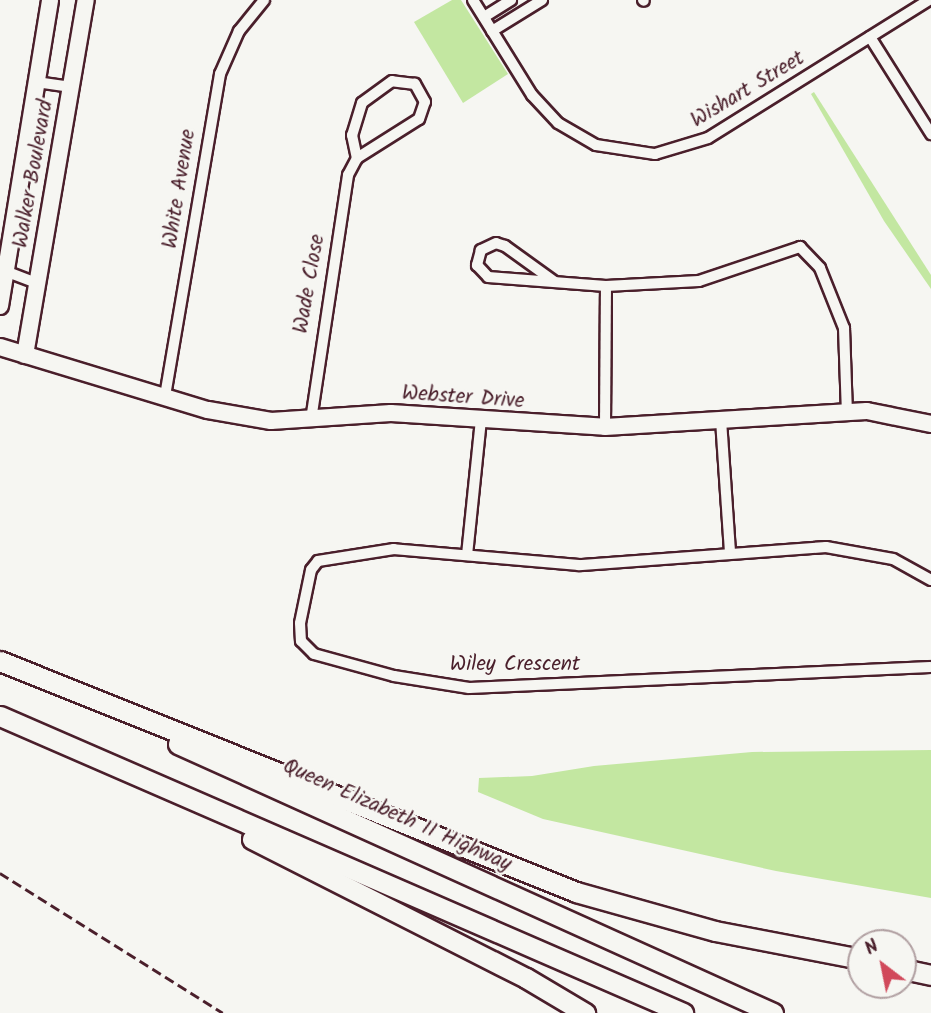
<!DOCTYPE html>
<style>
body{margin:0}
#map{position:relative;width:931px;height:1013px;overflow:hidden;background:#f6f6f2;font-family:Kalam,sans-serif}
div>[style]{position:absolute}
.green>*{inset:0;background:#c3e7a1}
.roads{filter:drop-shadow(2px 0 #4a1f2b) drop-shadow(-2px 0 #4a1f2b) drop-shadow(0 2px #4a1f2b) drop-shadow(0 -2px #4a1f2b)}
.street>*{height:10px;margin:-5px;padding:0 5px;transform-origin:5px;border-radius:5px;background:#f6f6f2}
.secondary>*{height:16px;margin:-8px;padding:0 8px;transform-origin:8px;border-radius:8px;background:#f6f6f2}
.highway>*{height:19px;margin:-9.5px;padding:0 9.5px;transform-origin:9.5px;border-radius:9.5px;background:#f6f6f2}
.rail>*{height:2.5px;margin-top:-1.25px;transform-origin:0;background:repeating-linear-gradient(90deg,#4a1f2b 0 10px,transparent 0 15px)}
span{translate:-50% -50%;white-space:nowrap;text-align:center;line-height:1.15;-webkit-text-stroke:5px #f6f6f2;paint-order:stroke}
.street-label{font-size:21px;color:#4a1f2b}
.north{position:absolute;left:847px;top:929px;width:70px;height:70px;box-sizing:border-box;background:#f6f6f2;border:2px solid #b1a0a2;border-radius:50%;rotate:328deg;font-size:19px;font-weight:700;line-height:28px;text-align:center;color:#4a1f2b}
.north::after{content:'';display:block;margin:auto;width:24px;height:32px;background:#d1495b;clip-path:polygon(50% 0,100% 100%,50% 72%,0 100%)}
</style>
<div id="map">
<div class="green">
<i style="clip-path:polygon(452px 0,461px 0,508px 74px,463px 103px,414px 22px)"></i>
<i style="clip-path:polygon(814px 92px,931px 275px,931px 289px,884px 221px,811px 94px)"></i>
<i style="clip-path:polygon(931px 750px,931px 898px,776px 871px,543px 819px,478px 792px,479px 778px,532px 776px,594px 766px,752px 752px)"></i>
</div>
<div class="roads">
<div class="street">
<i style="left:473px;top:0;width:112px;rotate:58.2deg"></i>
<i style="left:532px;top:95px;width:38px;rotate:47deg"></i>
<i style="left:558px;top:123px;width:44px;rotate:30.1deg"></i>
<i style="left:596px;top:145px;width:60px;rotate:8.7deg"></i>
<i style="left:655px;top:154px;width:55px;rotate:-16.8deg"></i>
<i style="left:708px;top:138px;width:261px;rotate:-32deg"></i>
<i style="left:643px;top:0;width:1px;rotate:45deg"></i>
<i style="left:484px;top:17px;width:32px;rotate:-32deg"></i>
<i style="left:492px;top:31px;width:59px;rotate:-31.8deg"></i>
<i style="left:870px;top:37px;width:115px;rotate:57.8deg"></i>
<i style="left:36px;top:82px;width:34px;rotate:8deg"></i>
<i style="left:5px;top:271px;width:34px;rotate:21deg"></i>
<i style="left:555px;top:282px;width:62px;rotate:-144.2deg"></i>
<i style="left:505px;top:246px;width:9px;rotate:-162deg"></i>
<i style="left:496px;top:243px;width:17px;rotate:155deg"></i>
<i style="left:481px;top:250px;width:16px;rotate:105deg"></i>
<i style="left:477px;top:265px;width:16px;rotate:47deg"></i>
<i style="left:488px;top:277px;width:118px;rotate:4.4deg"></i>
<i style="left:606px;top:286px;width:93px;rotate:-3.1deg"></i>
<i style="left:699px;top:281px;width:107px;rotate:-18.6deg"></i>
<i style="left:800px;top:247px;width:29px;rotate:46deg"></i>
<i style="left:820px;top:268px;width:65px;rotate:68.2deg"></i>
<i style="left:844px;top:328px;width:84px;rotate:88deg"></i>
<i style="left:165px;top:396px;width:327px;rotate:-80.3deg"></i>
<i style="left:220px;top:74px;width:47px;rotate:-66.2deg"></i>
<i style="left:239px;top:31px;width:40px;rotate:-51deg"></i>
<i style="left:311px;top:420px;width:248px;rotate:-81.4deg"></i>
<i style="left:348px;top:175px;width:19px;rotate:-62deg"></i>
<i style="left:357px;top:158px;width:73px;rotate:-32.2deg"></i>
<i style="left:419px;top:119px;width:18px;rotate:-71deg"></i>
<i style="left:425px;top:102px;width:21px;rotate:-119deg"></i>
<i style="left:415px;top:84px;width:23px;rotate:-173deg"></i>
<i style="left:392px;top:81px;width:37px;rotate:144deg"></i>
<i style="left:362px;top:103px;width:34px;rotate:107deg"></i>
<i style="left:352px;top:135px;width:24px;rotate:78deg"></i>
<i style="left:721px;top:420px;width:133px;rotate:86.1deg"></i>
<i style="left:605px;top:427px;width:141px;rotate:-89.6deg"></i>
<i style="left:467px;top:555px;width:136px;rotate:-84.1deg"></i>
<i style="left:931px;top:580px;width:43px;rotate:-151.1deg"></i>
<i style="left:893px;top:559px;width:68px;rotate:-169.8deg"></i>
<i style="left:826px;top:547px;width:248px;rotate:175.8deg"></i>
<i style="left:579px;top:565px;width:186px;rotate:-175.1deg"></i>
<i style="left:394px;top:549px;width:77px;rotate:171deg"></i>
<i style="left:318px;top:561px;width:11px;rotate:128deg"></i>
<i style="left:311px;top:570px;width:54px;rotate:101.7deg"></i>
<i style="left:300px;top:623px;width:18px;rotate:87deg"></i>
<i style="left:301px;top:641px;width:18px;rotate:45deg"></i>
<i style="left:314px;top:654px;width:83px;rotate:15.4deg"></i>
<i style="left:394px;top:676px;width:76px;rotate:9.1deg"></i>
<i style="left:469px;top:688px;width:462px;rotate:-2.6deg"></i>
</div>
<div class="secondary">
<i style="left:0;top:306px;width:310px;rotate:-80.7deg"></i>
<i style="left:0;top:347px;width:217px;rotate:16.9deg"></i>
<i style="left:208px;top:410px;width:64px;rotate:9.9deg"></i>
<i style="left:271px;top:421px;width:120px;rotate:-3.8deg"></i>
<i style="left:391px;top:413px;width:214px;rotate:3.7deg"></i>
<i style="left:605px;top:427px;width:262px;rotate:-3.5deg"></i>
<i style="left:867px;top:411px;width:65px;rotate:11.5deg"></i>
<i style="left:25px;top:355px;width:360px;rotate:-80.3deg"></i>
</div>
<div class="highway">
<i style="left:0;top:661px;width:621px;rotate:21.85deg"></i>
<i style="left:576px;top:892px;width:144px;rotate:15.7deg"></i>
<i style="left:715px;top:931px;width:149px;rotate:10.9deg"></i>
<i style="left:0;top:716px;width:745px;rotate:23.5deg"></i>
<i style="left:178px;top:744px;width:653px;rotate:24.33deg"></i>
<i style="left:252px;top:839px;width:307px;rotate:26.9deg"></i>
<i style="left:526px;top:978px;width:69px;rotate:30.7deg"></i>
<i style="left:903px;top:969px;width:29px;rotate:12deg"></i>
</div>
</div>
<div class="rail">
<i style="left:0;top:873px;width:263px;rotate:32.1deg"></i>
</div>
<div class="street-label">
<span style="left:748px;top:90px;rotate:-31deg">Wishart Street</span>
<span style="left:34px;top:174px;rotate:-80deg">Walker Boulevard</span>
<span style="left:180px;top:189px;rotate:-81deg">White Avenue</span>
<span style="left:310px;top:284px;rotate:-80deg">Wade Close</span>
<span style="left:463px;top:398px;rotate:4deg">Webster Drive</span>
<span style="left:515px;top:665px">Wiley Crescent</span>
<span style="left:397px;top:816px;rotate:24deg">Queen Elizabeth II Highway</span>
</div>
<div class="north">N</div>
</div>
